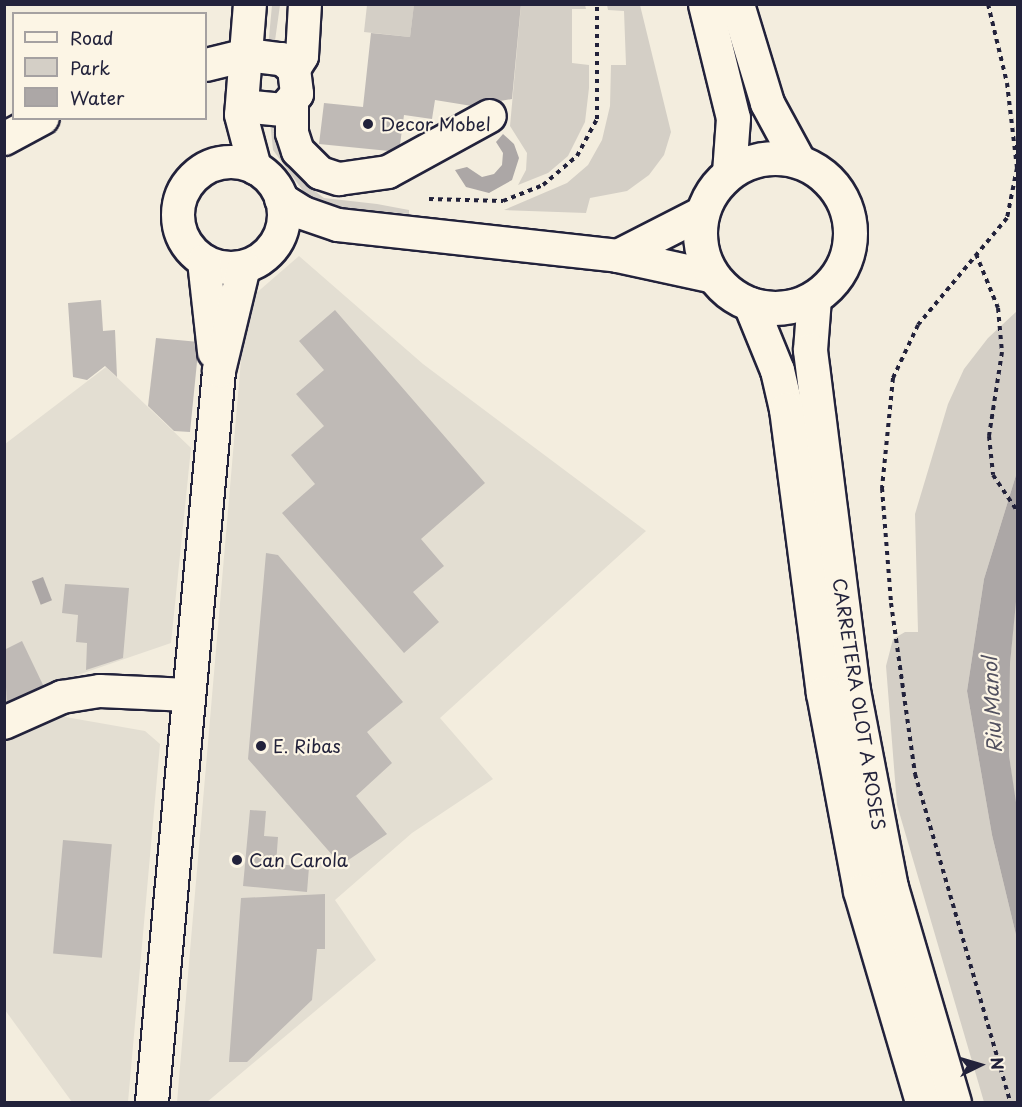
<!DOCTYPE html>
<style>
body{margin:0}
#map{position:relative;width:1022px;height:1107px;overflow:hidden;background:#f3edde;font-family:"Playpen Sans",sans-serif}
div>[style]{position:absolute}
.built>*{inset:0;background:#e3ded2}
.green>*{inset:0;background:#d4cfc6}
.water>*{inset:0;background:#aca7a6;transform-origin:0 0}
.building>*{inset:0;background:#bfbab6;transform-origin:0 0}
.path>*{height:4px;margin-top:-2px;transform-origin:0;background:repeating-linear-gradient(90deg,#22223b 0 4.5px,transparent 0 9px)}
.roads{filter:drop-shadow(2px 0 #22223b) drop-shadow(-2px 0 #22223b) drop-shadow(0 2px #22223b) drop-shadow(0 -2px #22223b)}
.minor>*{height:32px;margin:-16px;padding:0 16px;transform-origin:16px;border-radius:16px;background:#fcf5e5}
.minor>.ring{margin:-16px;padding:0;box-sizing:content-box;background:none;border:32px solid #fcf5e5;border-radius:50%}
.highway>*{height:33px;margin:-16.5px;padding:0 16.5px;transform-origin:16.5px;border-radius:16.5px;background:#fcf5e5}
.highway>.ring{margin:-16.5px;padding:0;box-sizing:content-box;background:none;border:33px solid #fcf5e5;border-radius:50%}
.dots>*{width:16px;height:16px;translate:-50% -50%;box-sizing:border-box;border:3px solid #fcf5e5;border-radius:50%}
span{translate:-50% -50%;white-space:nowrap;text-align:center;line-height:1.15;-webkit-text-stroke:4.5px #fcf5e5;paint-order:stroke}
.poi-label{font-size:18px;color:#22223b}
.left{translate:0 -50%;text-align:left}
.street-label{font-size:18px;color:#22223b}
.water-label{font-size:20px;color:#525160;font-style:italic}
.frame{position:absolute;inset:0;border:6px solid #22223b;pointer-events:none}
.legend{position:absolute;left:12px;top:12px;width:195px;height:108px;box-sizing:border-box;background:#fcf5e5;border:2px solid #a5a1a1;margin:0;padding:8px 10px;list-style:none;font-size:18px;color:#22223b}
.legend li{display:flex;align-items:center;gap:12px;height:30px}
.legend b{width:30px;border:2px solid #a5a1a1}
.north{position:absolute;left:950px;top:1035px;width:60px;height:60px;-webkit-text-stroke:4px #fcf5e5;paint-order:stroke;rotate:85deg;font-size:16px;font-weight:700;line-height:24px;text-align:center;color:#22223b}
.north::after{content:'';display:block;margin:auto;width:21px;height:27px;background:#22223b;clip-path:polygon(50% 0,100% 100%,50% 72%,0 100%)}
</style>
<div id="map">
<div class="built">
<i style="clip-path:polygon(299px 256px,423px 364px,646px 531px,440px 718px,493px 779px,412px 833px,335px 900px,376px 960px,207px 1102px,177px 1102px,246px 302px)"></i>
<i style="clip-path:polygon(106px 367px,191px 448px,171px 643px,66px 679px,5px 708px,5px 444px)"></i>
<i style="clip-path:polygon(54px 715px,145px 731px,160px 744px,128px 1102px,72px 1102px,5px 1010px,4px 731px)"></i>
</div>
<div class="green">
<i style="clip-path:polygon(272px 5px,280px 5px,274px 48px,268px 48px)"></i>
<i style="clip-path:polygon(367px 5px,414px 5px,410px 37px,364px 32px)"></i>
<i style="clip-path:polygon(521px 5px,585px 5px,586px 9px,572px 9px,572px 63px,589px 65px,589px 88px,585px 122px,568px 156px,548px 173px,518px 185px,526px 170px,527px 153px,510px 126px)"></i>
<i style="clip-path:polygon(607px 5px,640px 5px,671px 132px,664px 155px,649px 175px,627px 191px,590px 198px,586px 213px,504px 210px,567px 183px,588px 165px,602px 140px,610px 106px,611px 65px,626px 65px,624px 11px,608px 10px)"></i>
<i style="clip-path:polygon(270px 121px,276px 125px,281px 149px,307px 185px,324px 198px,377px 204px,409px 210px,409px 214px,327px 206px,309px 199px,273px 150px)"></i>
<i style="clip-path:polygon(1017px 311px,1017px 472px,984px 579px,967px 691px,992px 835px,1017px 939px,1017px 1102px,984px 1102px,897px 805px,886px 666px,893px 639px,905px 632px,918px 632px,915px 514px,948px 404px,964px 369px,988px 338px)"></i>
<i style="clip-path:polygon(1017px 581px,1017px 816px,1009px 755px,1010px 664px)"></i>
</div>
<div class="water">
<i style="clip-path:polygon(503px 134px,514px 144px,519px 158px,512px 180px,489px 193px,466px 187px,455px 170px,467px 167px,482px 177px,494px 174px,502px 165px,503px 153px,496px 142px)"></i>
<i style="clip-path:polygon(1017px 472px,1018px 581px,1010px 664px,1009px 755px,1018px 816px,1017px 939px,992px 835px,967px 691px,984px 579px)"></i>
<i style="left:43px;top:577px;width:25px;height:12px;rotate:69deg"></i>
</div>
<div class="building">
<i style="clip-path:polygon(414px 4px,521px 4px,512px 99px,472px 106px,435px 100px,432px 119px,404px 115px,399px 152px,319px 144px,324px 103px,363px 107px,371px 33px,410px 37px)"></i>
<i style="clip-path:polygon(101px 300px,103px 331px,115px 330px,117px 377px,105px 366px,87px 380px,73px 377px,68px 303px)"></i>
<i style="clip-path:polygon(335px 310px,485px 483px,421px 539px,444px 566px,413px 592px,439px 622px,404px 653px,282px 513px,315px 484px,291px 455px,324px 426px,296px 394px,324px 370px,299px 341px)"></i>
<i style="clip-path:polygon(156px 338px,199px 342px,190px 432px,174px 431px,148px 406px)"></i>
<i style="clip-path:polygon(266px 553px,278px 555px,403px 702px,367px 732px,392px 763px,356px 796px,387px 834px,341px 865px,248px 759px)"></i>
<i style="clip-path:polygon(65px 584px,129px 588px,123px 658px,86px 670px,87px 643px,76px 642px,78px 615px,62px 613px)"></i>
<i style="clip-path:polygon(22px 641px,44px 687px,7px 705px,4px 650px)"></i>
<i style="clip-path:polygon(250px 810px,266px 811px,264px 836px,278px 837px,276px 864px,309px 867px,307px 892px,243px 886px)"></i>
<i style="left:63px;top:840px;width:49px;height:114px;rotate:5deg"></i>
<i style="clip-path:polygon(325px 894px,325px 949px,317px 949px,312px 1000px,247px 1062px,229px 1062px,241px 898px)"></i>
</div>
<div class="path">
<i style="left:988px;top:4px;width:81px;rotate:76.5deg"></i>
<i style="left:1007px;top:83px;width:86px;rotate:83.3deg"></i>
<i style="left:1017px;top:168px;width:51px;rotate:101.3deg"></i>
<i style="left:1007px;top:218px;width:139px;rotate:129.8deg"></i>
<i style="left:918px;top:325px;width:59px;rotate:115.3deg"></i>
<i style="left:893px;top:378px;width:111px;rotate:95.7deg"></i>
<i style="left:882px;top:488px;width:115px;rotate:85.5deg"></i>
<i style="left:891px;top:603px;width:173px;rotate:82deg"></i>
<i style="left:915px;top:774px;width:341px;rotate:73.8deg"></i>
<i style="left:429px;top:199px;width:74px;rotate:1.5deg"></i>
<i style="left:503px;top:201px;width:43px;rotate:-21.8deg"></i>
<i style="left:543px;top:185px;width:45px;rotate:-40.5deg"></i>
<i style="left:577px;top:156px;width:42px;rotate:-61.6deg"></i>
<i style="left:597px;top:119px;width:115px;rotate:-90deg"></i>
<i style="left:976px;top:254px;width:58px;rotate:67.8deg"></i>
<i style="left:998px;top:308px;width:44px;rotate:84.8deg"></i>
<i style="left:1002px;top:352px;width:85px;rotate:98.8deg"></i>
<i style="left:989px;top:436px;width:39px;rotate:84deg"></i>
<i style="left:993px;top:475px;width:45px;rotate:56deg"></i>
</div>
<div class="roads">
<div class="minor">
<i style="left:250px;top:4px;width:111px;rotate:94.6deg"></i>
<i style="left:241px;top:115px;width:55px;rotate:75.2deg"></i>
<i style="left:206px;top:65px;width:42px;rotate:-13.7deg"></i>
<i style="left:247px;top:55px;width:35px;rotate:7deg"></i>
<i style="left:282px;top:59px;width:16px;rotate:40deg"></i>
<i style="left:294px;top:69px;width:25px;rotate:83deg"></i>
<i style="left:297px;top:94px;width:21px;rotate:131deg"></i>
<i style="left:283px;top:110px;width:41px;rotate:-174.4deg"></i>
<i style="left:294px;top:69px;width:15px;rotate:-58deg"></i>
<i style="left:302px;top:56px;width:52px;rotate:-86.7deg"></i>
<i style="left:292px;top:102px;width:31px;rotate:90deg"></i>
<i style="left:292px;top:133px;width:19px;rotate:72deg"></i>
<i style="left:298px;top:151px;width:31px;rotate:45deg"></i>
<i style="left:320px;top:173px;width:20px;rotate:18deg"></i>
<i style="left:339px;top:179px;width:49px;rotate:-8.1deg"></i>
<i style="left:388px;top:172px;width:116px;rotate:-28.8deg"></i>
<i style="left:4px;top:139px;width:44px;rotate:-28.3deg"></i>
<i class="ring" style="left:178px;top:162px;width:74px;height:74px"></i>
<i style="left:281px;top:199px;width:26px;rotate:32deg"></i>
<i style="left:303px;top:213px;width:37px;rotate:19deg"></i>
<i style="left:338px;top:225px;width:282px;rotate:6.3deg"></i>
<i style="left:618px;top:256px;width:98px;rotate:12.3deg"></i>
<i style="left:618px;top:256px;width:94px;rotate:-27.1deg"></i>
<i style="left:204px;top:261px;width:92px;rotate:83.7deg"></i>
<i style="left:4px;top:723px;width:64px;rotate:-24.1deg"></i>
<i style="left:62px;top:697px;width:38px;rotate:-9deg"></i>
<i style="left:100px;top:691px;width:89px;rotate:2.6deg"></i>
<i style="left:152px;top:1102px;width:734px;rotate:-84.76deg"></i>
<i style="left:219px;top:371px;width:107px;rotate:-76.5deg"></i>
</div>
<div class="highway">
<i style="left:705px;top:4px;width:117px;rotate:76.2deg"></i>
<i style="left:733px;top:118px;width:55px;rotate:94.2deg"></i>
<i style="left:737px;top:4px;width:103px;rotate:73.1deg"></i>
<i style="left:767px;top:103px;width:65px;rotate:61.5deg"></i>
<i class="ring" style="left:700px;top:158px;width:117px;height:117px"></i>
<i style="left:814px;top:298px;width:52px;rotate:94.4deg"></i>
<i style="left:810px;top:350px;width:343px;rotate:82.8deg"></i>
<i style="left:853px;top:690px;width:201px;rotate:79.1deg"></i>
<i style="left:891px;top:887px;width:224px;rotate:73.7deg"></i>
<i style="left:750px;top:304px;width:71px;rotate:67.8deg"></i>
<i style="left:777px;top:370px;width:40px;rotate:77deg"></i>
<i style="left:786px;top:409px;width:286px;rotate:82.6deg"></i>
<i style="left:823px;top:693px;width:201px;rotate:79.4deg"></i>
<i style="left:860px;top:891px;width:220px;rotate:73.6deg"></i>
</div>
</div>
<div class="dots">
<i style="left:368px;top:124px;background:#22223b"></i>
<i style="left:261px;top:746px;background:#22223b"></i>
<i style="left:237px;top:860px;background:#22223b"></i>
</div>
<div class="poi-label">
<span class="left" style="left:380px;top:124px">Decor Mobel</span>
<span class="left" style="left:273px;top:746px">E. Ribas</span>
<span class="left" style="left:249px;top:860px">Can Carola</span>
</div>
<div class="street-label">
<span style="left:859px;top:704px;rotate:81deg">CARRETERA OLOT A ROSES</span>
</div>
<div class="water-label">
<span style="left:992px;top:705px;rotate:-93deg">Riu Manol</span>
</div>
<div class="frame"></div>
<ul class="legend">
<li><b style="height:8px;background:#fcf5e5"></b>Road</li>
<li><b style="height:16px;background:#d4cfc6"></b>Park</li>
<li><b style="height:16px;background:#aca7a6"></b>Water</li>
</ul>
<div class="north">N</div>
</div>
